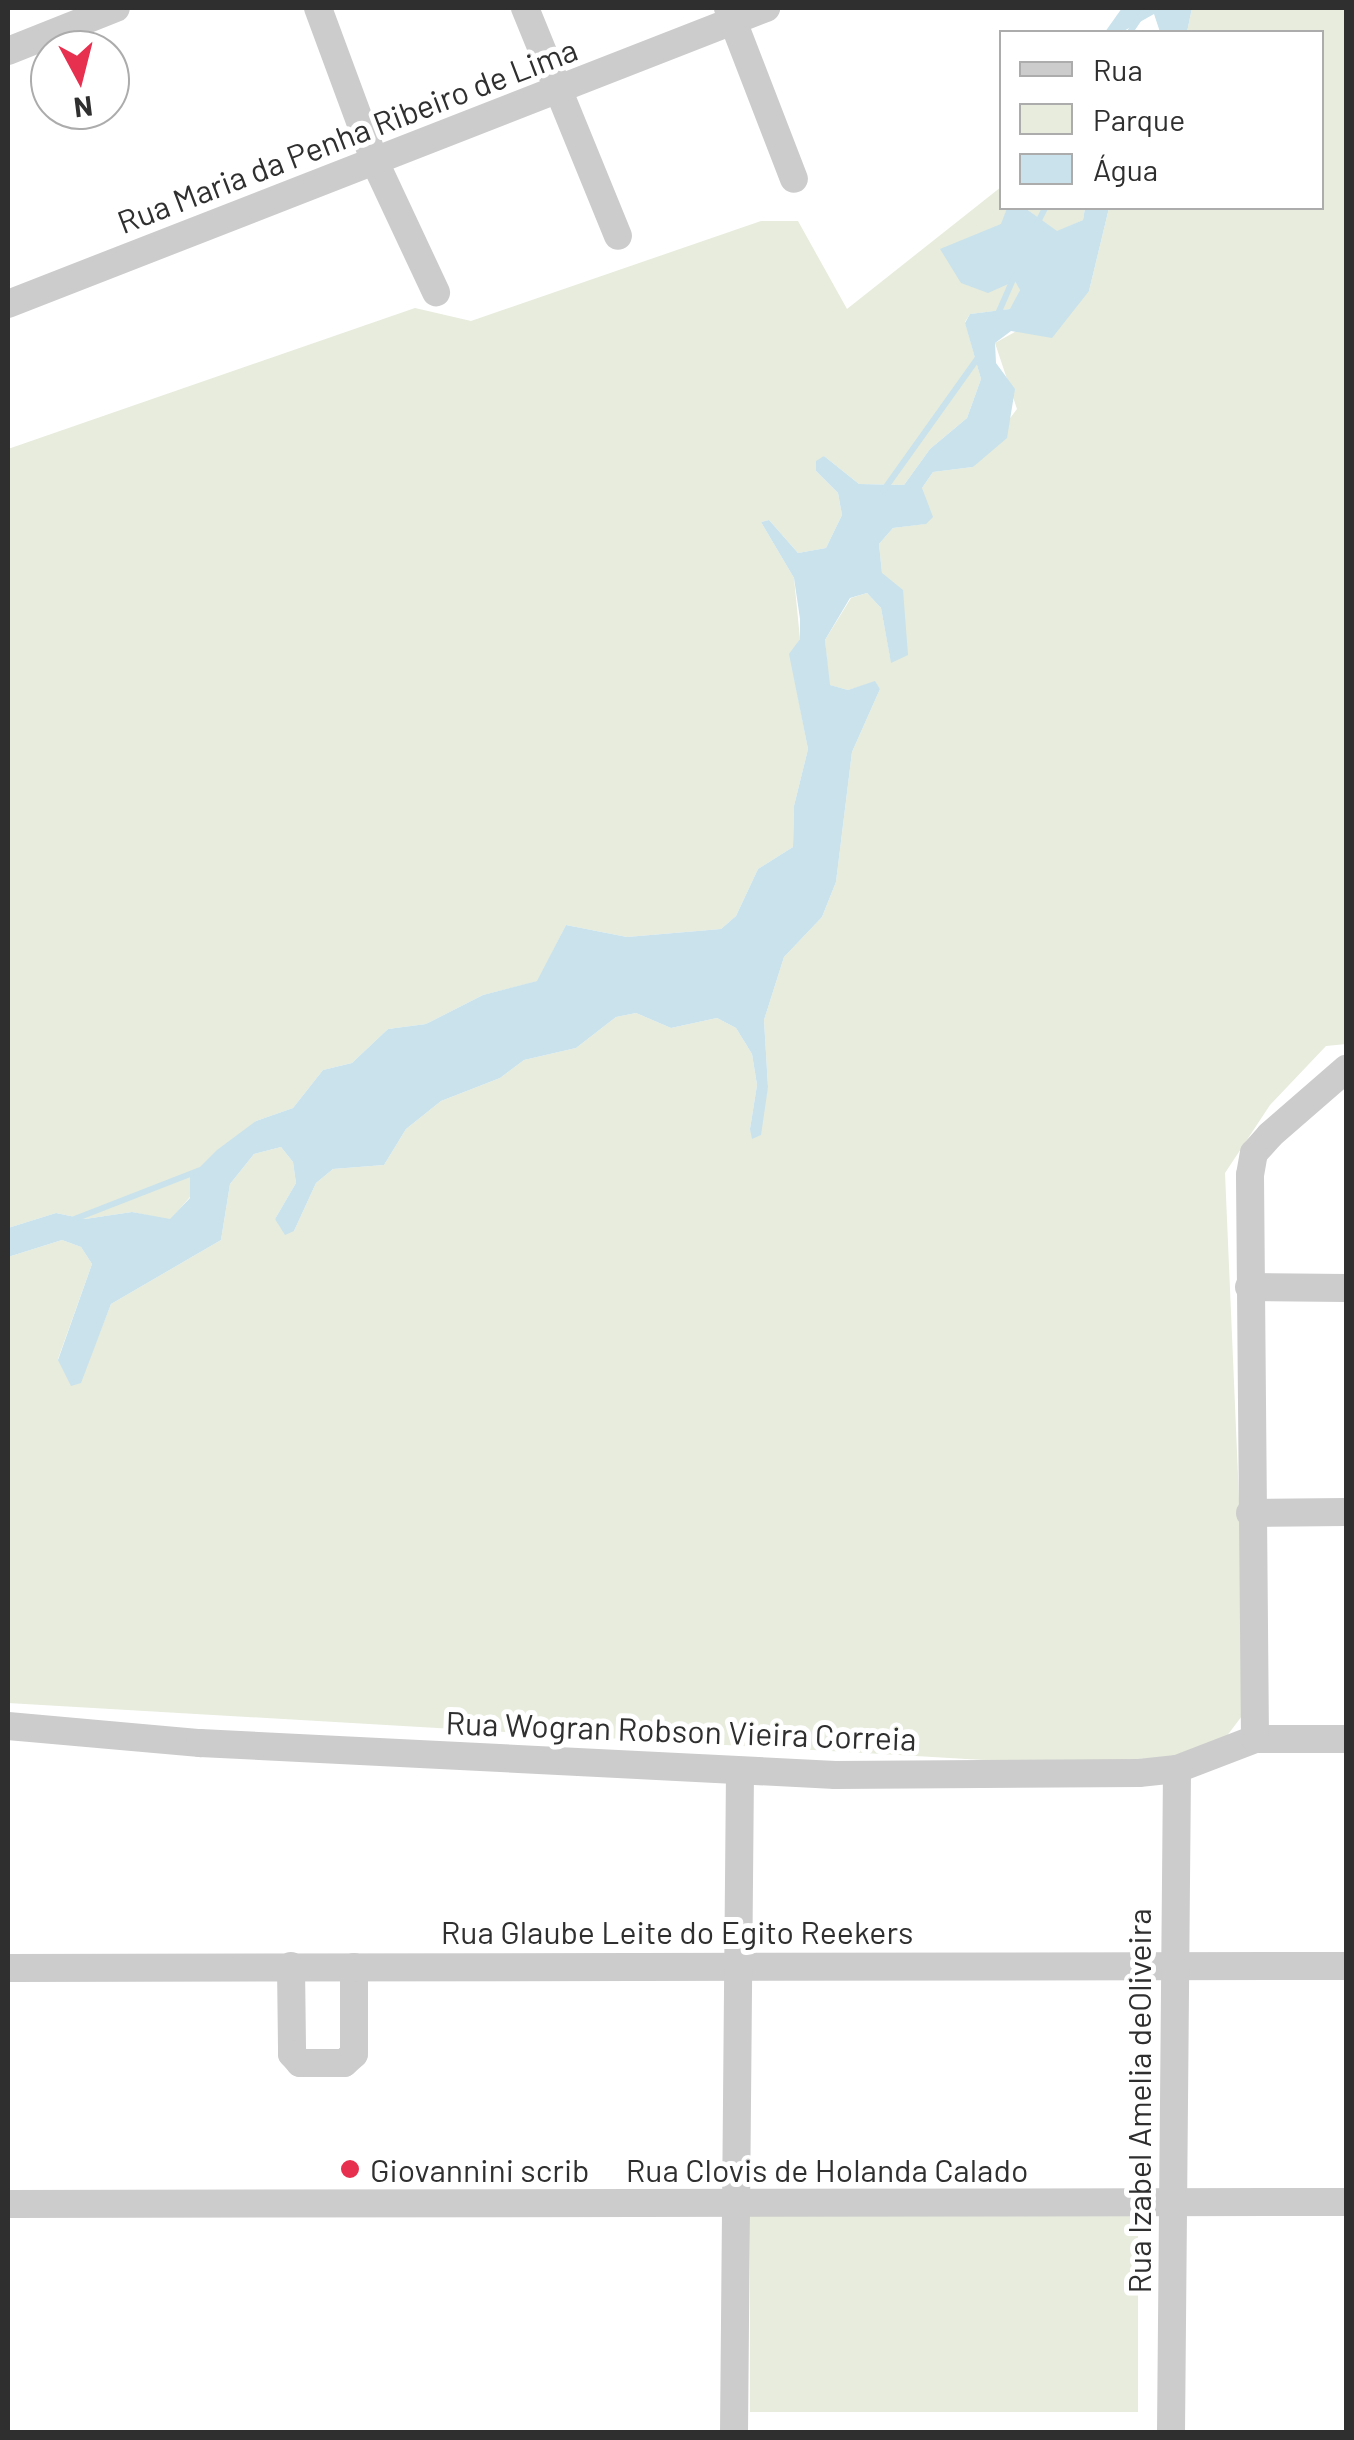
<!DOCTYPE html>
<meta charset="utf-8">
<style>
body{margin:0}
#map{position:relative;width:1354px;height:2440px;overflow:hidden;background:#fff;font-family:Barlow,sans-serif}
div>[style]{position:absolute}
.green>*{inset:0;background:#e7ecdd;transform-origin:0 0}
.water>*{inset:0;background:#c9e2ec}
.stream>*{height:6px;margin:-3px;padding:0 3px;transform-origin:3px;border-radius:3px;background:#c9e2ec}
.minor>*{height:28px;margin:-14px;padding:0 14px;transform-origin:14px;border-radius:14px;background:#ccc}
.dots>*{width:28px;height:28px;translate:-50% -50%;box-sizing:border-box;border:5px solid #fff;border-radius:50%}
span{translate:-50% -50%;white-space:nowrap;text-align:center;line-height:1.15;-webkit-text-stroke:10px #fff;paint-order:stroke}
.street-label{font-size:32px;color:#2f2f2f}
.poi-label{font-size:32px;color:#2f2f2f}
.left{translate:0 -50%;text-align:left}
.frame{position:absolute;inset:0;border:10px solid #2f2f2f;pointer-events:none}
.legend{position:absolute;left:999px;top:30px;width:325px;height:180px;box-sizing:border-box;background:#fff;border:2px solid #acacac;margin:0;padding:12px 18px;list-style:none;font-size:30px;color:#2f2f2f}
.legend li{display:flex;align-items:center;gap:20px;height:50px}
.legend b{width:50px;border:2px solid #acacac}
.north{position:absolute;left:30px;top:30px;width:100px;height:100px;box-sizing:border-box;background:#fff;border:2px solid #acacac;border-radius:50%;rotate:173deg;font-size:28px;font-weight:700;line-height:40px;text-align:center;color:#2f2f2f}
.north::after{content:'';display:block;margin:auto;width:35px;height:45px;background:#e7304f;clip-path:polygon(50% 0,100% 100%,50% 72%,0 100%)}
</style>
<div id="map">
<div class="green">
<i style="clip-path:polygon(1192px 8px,1346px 8px,1346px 1044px,1326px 1046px,1270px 1105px,1225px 1173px,1248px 1708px,1223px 1741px,1172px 1757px,1053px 1764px,8px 1703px,8px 1257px,62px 1240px,81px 1247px,92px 1264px,58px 1359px,80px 1383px,111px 1304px,221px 1240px,230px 1184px,254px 1154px,281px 1147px,293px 1162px,296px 1183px,275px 1219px,294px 1231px,316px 1183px,333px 1169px,384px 1165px,406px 1129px,441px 1101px,500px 1078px,524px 1060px,576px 1048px,616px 1017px,636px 1013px,671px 1028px,717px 1018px,736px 1028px,752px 1054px,757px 1085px,750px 1129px,768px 1087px,764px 1020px,784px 957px,822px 917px,836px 882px,852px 752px,880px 689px,875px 682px,848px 690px,829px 685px,825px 640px,851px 598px,867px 593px,881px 608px,891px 662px,879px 544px,893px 528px,925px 524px,922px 488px,933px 472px,973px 467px,1017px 409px,995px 343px,1089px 291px,1109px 208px,1322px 208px,1322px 32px,1187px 32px)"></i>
<i style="clip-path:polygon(1001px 187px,1002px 208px,1007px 208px,1002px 224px,1020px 290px,1011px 309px,970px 314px,965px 322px,981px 379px,967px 418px,930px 449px,904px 485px,859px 484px,824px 456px,816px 471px,838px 493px,842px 515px,826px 548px,798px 553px,769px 520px,761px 522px,794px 578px,800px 639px,790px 655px,808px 749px,794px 806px,793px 847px,758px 869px,736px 916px,721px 929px,627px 937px,566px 925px,538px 981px,483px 995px,426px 1024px,388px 1029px,352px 1063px,323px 1070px,293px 1108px,256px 1121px,170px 1220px,132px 1212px,85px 1219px,56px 1213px,8px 1228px,8px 449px,415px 308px,471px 321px,761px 221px,798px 221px,847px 309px)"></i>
<i style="clip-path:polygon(1025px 208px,1085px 208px,1083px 220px,1057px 232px)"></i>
<i style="left:750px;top:2216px;width:388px;height:196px"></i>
</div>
<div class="water">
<i style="clip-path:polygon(1122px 8px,1192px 8px,1187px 32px,1160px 32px,1154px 14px,1122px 32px,1105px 32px)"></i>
<i style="clip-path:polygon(1007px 208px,1025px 208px,1057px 231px,1083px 220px,1085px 208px,1109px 208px,1089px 291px,1052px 338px,1011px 331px,995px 343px,996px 363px,1015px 389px,1007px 438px,973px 467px,933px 472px,922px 488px,933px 517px,926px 524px,893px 528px,879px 544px,882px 573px,903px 590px,908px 655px,891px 663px,881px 608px,867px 593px,850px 598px,825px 640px,830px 685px,848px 690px,875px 681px,880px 689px,852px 752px,836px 882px,822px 917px,784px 957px,764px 1020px,768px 1087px,761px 1135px,752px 1139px,750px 1129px,757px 1085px,752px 1054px,736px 1028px,717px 1018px,671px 1028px,636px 1013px,616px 1017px,576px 1048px,524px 1060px,500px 1078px,441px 1101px,406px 1129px,384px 1165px,333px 1169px,316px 1183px,294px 1231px,285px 1235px,275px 1219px,296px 1183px,293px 1162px,281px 1147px,254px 1154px,230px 1184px,221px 1240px,111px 1304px,81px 1383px,71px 1386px,58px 1360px,92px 1264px,81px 1247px,62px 1240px,8px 1257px,8px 1228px,56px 1213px,85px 1219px,132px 1212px,170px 1219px,190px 1198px,190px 1177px,217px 1150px,256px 1121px,293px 1108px,323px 1070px,352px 1063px,388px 1029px,426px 1024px,483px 995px,537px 981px,566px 925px,627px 937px,721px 929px,736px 916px,758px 869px,793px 847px,794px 806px,808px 749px,789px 654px,800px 639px,800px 619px,794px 578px,761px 522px,769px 520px,798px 553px,826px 548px,842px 515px,838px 493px,816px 471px,816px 461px,824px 456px,859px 484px,904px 485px,930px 449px,967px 418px,981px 379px,965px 323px,970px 314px,1010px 309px,1020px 290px,1015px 281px,988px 293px,961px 283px,940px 249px,1001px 224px)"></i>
</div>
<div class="stream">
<i style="left:1130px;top:32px;width:29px;rotate:-56deg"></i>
<i style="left:1037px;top:224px;width:18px;rotate:-63deg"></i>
<i style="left:997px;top:316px;width:43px;rotate:-66.4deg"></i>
<i style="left:883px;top:491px;width:167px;rotate:-54.5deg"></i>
<i style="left:72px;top:1220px;width:137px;rotate:-21.3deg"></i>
</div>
<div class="minor">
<i style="left:318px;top:8px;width:164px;rotate:69.7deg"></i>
<i style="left:375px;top:162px;width:144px;rotate:64.9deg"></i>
<i style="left:525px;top:8px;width:246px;rotate:67.8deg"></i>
<i style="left:728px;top:8px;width:183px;rotate:68.9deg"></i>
<i style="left:8px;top:51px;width:116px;rotate:-21.7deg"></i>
<i style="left:8px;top:304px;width:814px;rotate:-21.33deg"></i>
<i style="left:1249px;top:1287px;width:97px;rotate:0.6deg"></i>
<i style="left:1250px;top:1513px;width:96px;rotate:-0.6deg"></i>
<i style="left:8px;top:1726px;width:193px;rotate:5.1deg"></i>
<i style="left:200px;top:1743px;width:636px;rotate:2.88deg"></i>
<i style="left:835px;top:1775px;width:304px;rotate:-0.4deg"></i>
<i style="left:1139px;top:1773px;width:38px;rotate:-6deg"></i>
<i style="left:1177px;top:1769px;width:84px;rotate:-21deg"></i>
<i style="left:1255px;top:1739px;width:91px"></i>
<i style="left:1255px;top:1739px;width:564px;rotate:-90.51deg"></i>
<i style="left:1250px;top:1175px;width:22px;rotate:-80deg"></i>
<i style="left:1254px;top:1153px;width:24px;rotate:-48deg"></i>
<i style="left:1270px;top:1135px;width:101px;rotate:-41deg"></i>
<i style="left:291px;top:1966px;width:88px;rotate:89.3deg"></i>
<i style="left:292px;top:2054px;width:12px;rotate:48deg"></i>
<i style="left:300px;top:2063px;width:44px"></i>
<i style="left:344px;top:2063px;width:13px;rotate:-42deg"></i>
<i style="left:354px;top:2054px;width:87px;rotate:-90deg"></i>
<i style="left:8px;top:1968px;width:1338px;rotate:-0.09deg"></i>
<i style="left:8px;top:2204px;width:1338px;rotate:-0.09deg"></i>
<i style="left:734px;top:2432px;width:659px;rotate:-89.48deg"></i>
<i style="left:1171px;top:2432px;width:663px;rotate:-89.48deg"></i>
</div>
<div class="dots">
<i style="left:350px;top:2169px;background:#e7304f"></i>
</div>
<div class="street-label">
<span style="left:347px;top:135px;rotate:-21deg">Rua Maria da Penha Ribeiro de Lima</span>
<span style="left:681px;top:1730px;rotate:2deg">Rua Wogran Robson Vieira Correia</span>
<span style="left:677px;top:1931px">Rua Glaube Leite do Egito Reekers</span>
<span style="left:1138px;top:2101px;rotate:-90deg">Rua Izabel Amelia deOliveira</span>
<span style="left:827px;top:2169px">Rua Clovis de Holanda Calado</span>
</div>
<div class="poi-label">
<span class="left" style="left:370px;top:2169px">Giovannini scrib</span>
</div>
<div class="frame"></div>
<ul class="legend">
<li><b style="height:12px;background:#ccc"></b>Rua</li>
<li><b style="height:28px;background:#e7ecdd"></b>Parque</li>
<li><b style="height:28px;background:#c9e2ec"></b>Água</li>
</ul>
<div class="north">N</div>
</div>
